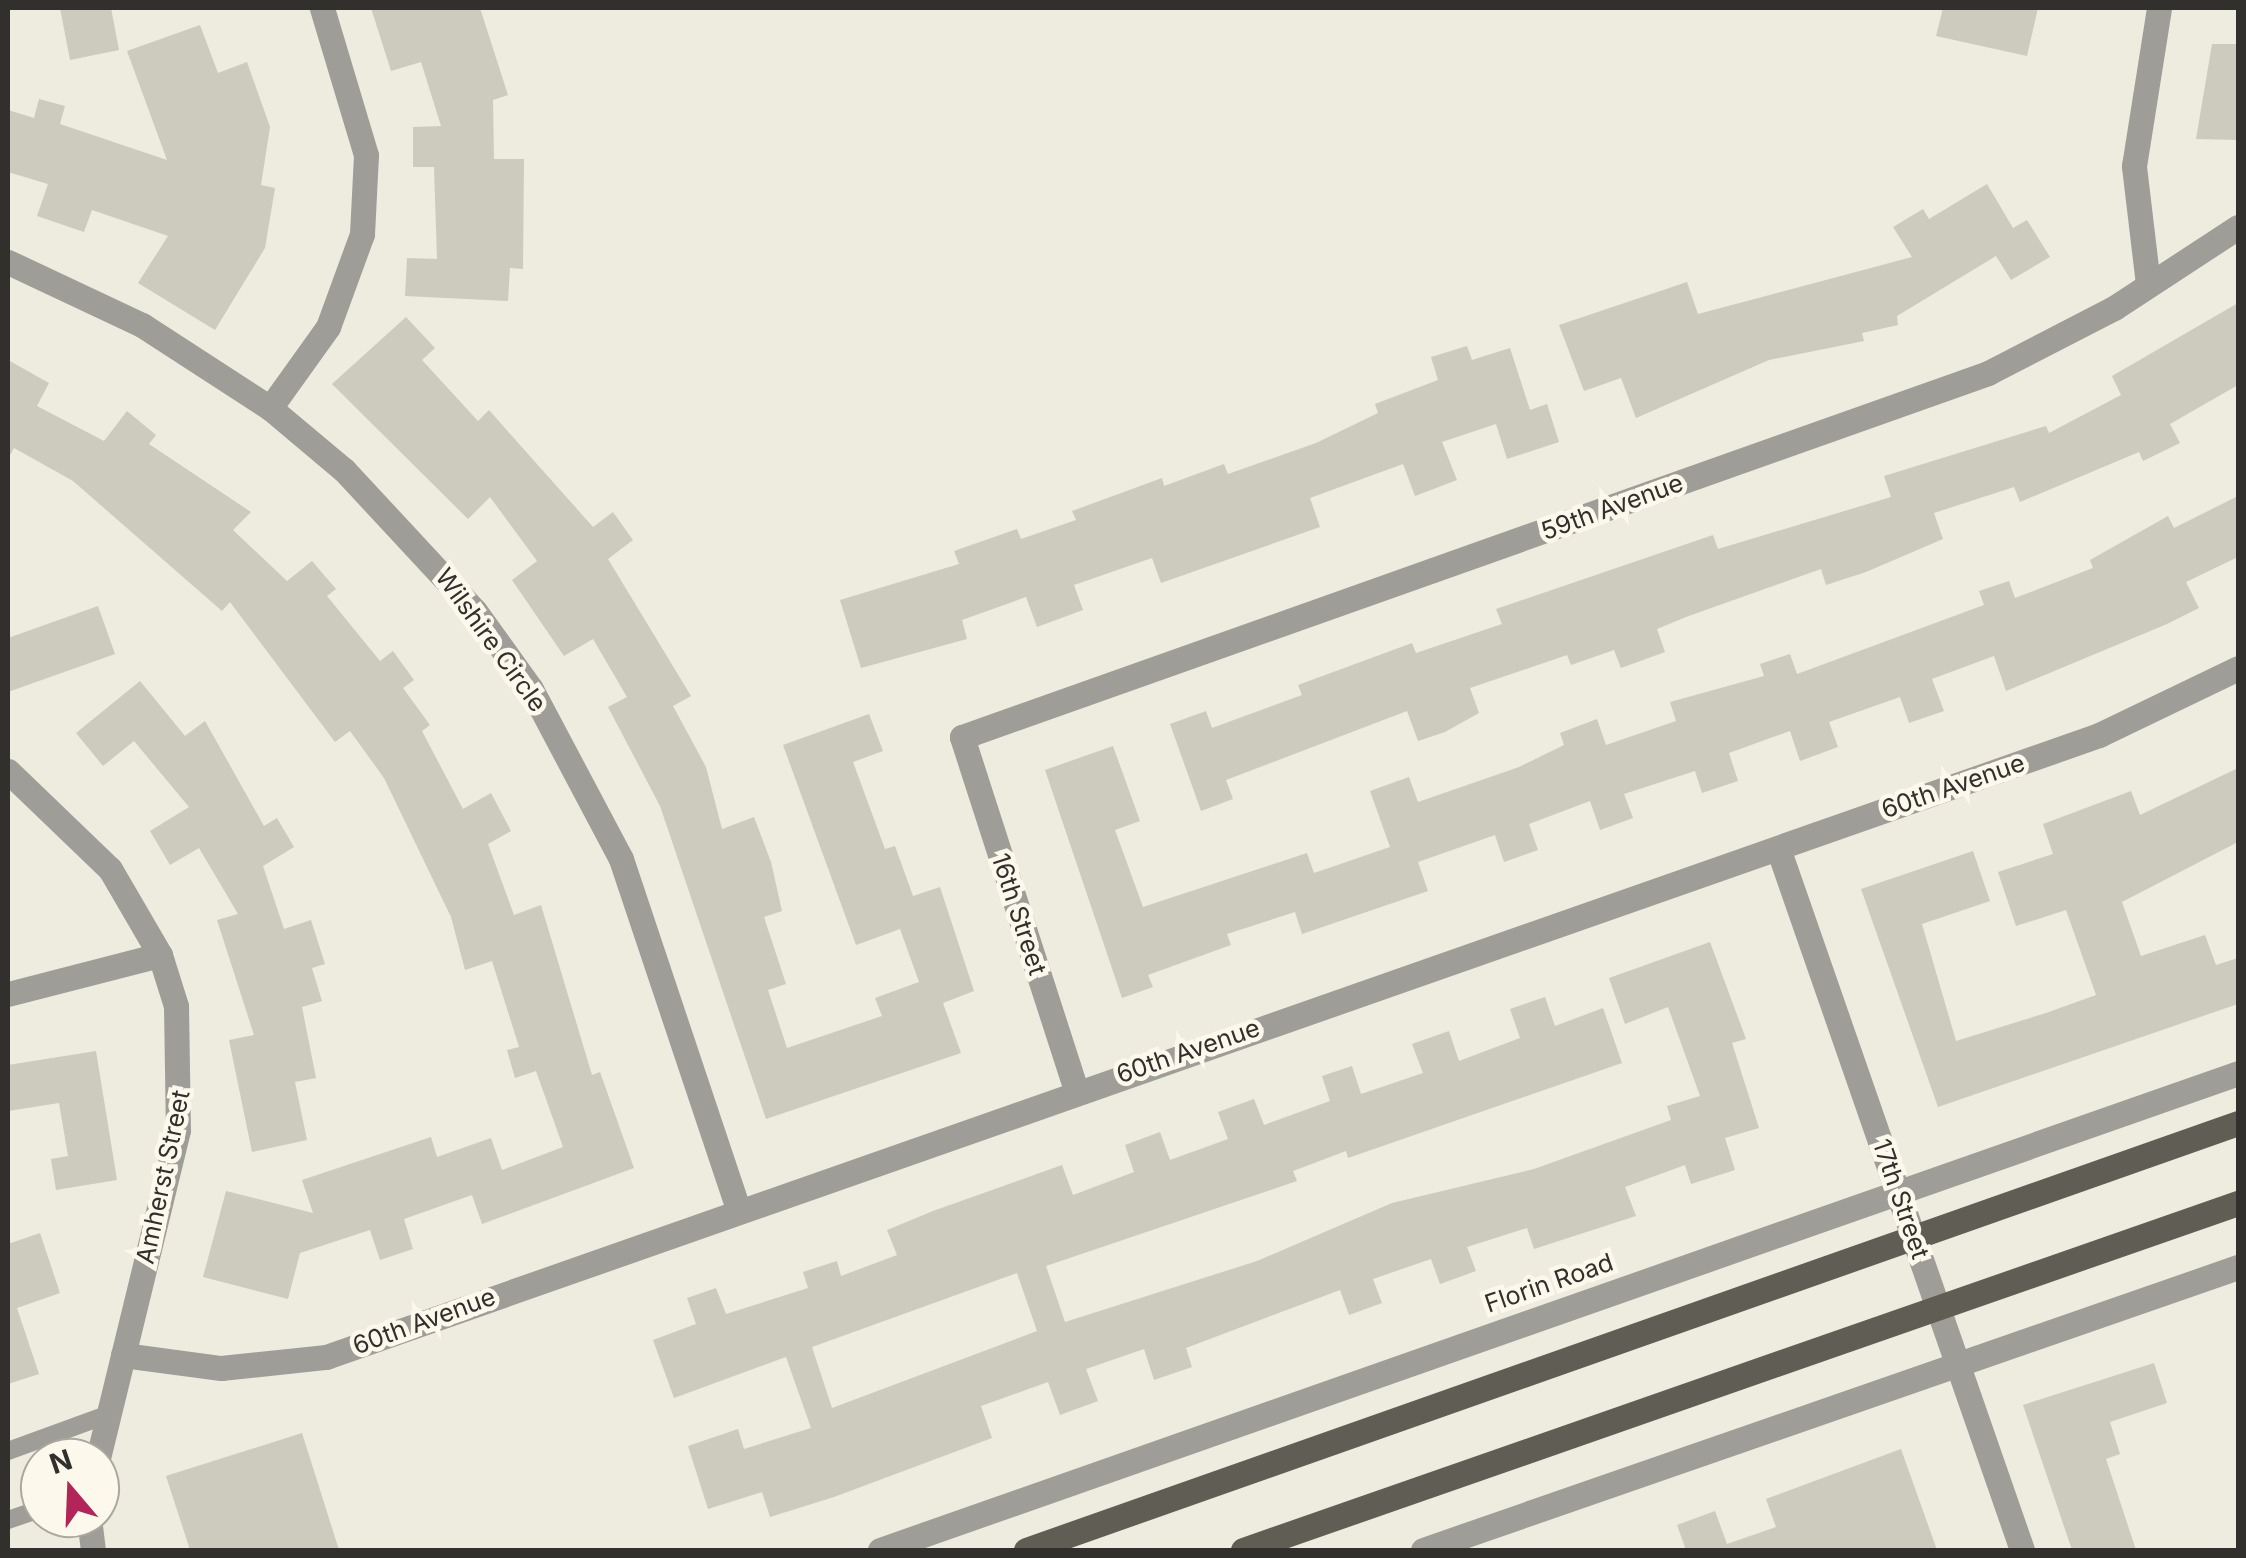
<!DOCTYPE html>
<style>
body{margin:0}
#map{position:relative;width:2246px;height:1558px;overflow:hidden;background:#eeebdf;font-family:Inter,sans-serif}
div>[style]{position:absolute}
.building>*{inset:0;background:#cdcabe}
.lane>*{height:18px;margin:-9px;padding:0 9px;transform-origin:9px;border-radius:9px;background:#9e9d98}
.street>*{height:25px;margin:-12.5px;padding:0 12.5px;transform-origin:12.5px;border-radius:12.5px;background:#9e9d98}
.primary>*{height:25px;margin:-12.5px;padding:0 12.5px;transform-origin:12.5px;border-radius:12.5px;background:#605d54}
span{translate:-50% -50%;white-space:nowrap;text-align:center;line-height:1.15;-webkit-text-stroke:9px #fcf8ec;paint-order:stroke}
.street-label{font-size:25px;color:#32302c}
.frame{position:absolute;inset:0;border:10px solid #32302c;pointer-events:none}
.north{position:absolute;left:20px;top:1438px;width:100px;height:100px;box-sizing:border-box;background:#fcf8ec;border:2px solid #aba89f;border-radius:50%;rotate:341deg;font-size:28px;font-weight:700;line-height:40px;text-align:center;color:#32302c}
.north::after{content:'';display:block;margin:auto;width:35px;height:45px;background:#b32559;clip-path:polygon(50% 0,100% 100%,50% 72%,0 100%)}
</style>
<div id="map">
<div class="building">
<i style="clip-path:polygon(60px 8px,111px 8px,119px 50px,70px 60px)"></i>
<i style="clip-path:polygon(371px 8px,480px 8px,508px 95px,493px 100px,494px 159px,524px 159px,523px 269px,510px 268px,508px 301px,405px 296px,407px 258px,437px 259px,434px 167px,413px 167px,413px 127px,441px 126px,421px 62px,391px 71px)"></i>
<i style="clip-path:polygon(1943px 8px,2038px 8px,2027px 56px,1936px 36px)"></i>
<i style="clip-path:polygon(200px 25px,218px 73px,247px 62px,270px 127px,261px 185px,275px 188px,265px 248px,215px 330px,138px 283px,168px 236px,92px 210px,84px 232px,37px 216px,48px 184px,8px 172px,8px 110px,34px 118px,39px 99px,65px 106px,60px 124px,167px 160px,127px 51px)"></i>
<i style="clip-path:polygon(2212px 44px,2238px 44px,2237px 140px,2196px 139px)"></i>
<i style="clip-path:polygon(1987px 184px,2013px 228px,2027px 220px,2050px 257px,2011px 280px,1996px 256px,1897px 316px,1898px 325px,1862px 333px,1864px 341px,1769px 360px,1636px 418px,1621px 378px,1584px 391px,1559px 325px,1687px 282px,1698px 314px,1912px 257px,1893px 227px,1923px 209px,1929px 219px)"></i>
<i style="clip-path:polygon(2238px 303px,2238px 385px,2170px 424px,2180px 443px,2143px 461px,2139px 452px,2020px 502px,2014px 487px,1934px 513px,1943px 539px,1866px 572px,1826px 585px,1821px 569px,1686px 617px,1657px 629px,1665px 652px,1621px 668px,1614px 650px,1571px 665px,1567px 655px,1470px 688px,1479px 713px,1445px 732px,1418px 741px,1407px 711px,1226px 780px,1233px 799px,1201px 811px,1170px 724px,1206px 711px,1212px 728px,1302px 695px,1298px 685px,1412px 643px,1416px 653px,1502px 624px,1496px 609px,1713px 535px,1718px 549px,1891px 497px,1884px 476px,2046px 426px,2049px 433px,2121px 395px,2112px 376px)"></i>
<i style="clip-path:polygon(406px 317px,435px 348px,422px 360px,478px 421px,489px 410px,593px 527px,613px 512px,633px 540px,608px 559px,691px 696px,673px 706px,706px 767px,722px 829px,754px 817px,771px 862px,782px 911px,764px 917px,786px 984px,768px 990px,787px 1048px,882px 1016px,875px 998px,919px 982px,900px 929px,856px 945px,783px 745px,869px 714px,883px 751px,853px 762px,885px 849px,895px 846px,913px 896px,940px 887px,974px 991px,943px 1003px,961px 1053px,766px 1119px,660px 806px,608px 707px,627px 697px,593px 639px,564px 656px,512px 580px,537px 561px,490px 497px,468px 519px,332px 384px)"></i>
<i style="clip-path:polygon(1467px 346px,1472px 360px,1510px 348px,1530px 410px,1547px 404px,1559px 442px,1507px 459px,1496px 424px,1442px 442px,1457px 480px,1415px 496px,1403px 464px,1310px 498px,1320px 527px,1161px 583px,1152px 558px,1074px 585px,1083px 610px,1037px 627px,1026px 597px,962px 620px,967px 639px,861px 668px,840px 600px,959px 564px,954px 551px,1017px 529px,1021px 539px,1076px 520px,1072px 511px,1162px 478px,1164px 486px,1224px 464px,1228px 474px,1316px 443px,1378px 413px,1375px 404px,1438px 380px,1431px 357px)"></i>
<i style="clip-path:polygon(8px 360px,49px 383px,37px 406px,104px 441px,127px 411px,156px 435px,149px 444px,251px 512px,233px 530px,287px 581px,312px 561px,336px 589px,327px 596px,380px 661px,393px 651px,414px 680px,403px 688px,430px 725px,422px 731px,463px 809px,491px 793px,511px 831px,488px 844px,514px 915px,541px 905px,592px 1075px,600px 1072px,634px 1168px,482px 1224px,472px 1195px,404px 1219px,413px 1249px,380px 1260px,370px 1230px,300px 1253px,288px 1299px,203px 1277px,226px 1191px,313px 1213px,302px 1180px,431px 1137px,437px 1157px,491px 1138px,502px 1170px,563px 1147px,536px 1071px,515px 1078px,507px 1050px,519px 1047px,492px 961px,465px 970px,451px 917px,384px 778px,350px 731px,335px 742px,230px 602px,222px 611px,73px 481px,14px 448px,8px 459px)"></i>
<i style="clip-path:polygon(2238px 496px,2238px 557px,2186px 582px,2199px 608px,2167px 624px,2006px 691px,1994px 656px,1932px 679px,1944px 711px,1909px 723px,1900px 697px,1829px 722px,1838px 747px,1800px 761px,1790px 731px,1729px 753px,1738px 781px,1702px 793px,1695px 771px,1624px 794px,1633px 818px,1600px 830px,1590px 801px,1529px 824px,1538px 850px,1504px 862px,1495px 835px,1418px 862px,1428px 891px,1302px 934px,1295px 912px,1227px 934px,1231px 945px,1148px 975px,1153px 987px,1122px 998px,1045px 770px,1113px 746px,1140px 821px,1115px 830px,1143px 907px,1307px 853px,1314px 873px,1390px 847px,1370px 791px,1409px 777px,1418px 802px,1519px 767px,1564px 745px,1560px 733px,1597px 719px,1606px 745px,1676px 721px,1670px 702px,1764px 676px,1760px 664px,1790px 654px,1797px 674px,1984px 605px,1979px 591px,2009px 581px,2015px 598px,2093px 568px,2090px 560px,2168px 516px,2174px 528px)"></i>
<i style="clip-path:polygon(98px 606px,115px 654px,8px 692px,8px 638px)"></i>
<i style="clip-path:polygon(140px 681px,185px 736px,205px 721px,264px 826px,277px 818px,294px 847px,263px 866px,284px 929px,311px 920px,325px 964px,312px 968px,322px 1001px,302px 1007px,316px 1078px,295px 1082px,307px 1140px,252px 1152px,229px 1040px,254px 1035px,217px 920px,238px 914px,199px 848px,170px 865px,150px 831px,189px 807px,134px 741px,103px 766px,76px 733px)"></i>
<i style="clip-path:polygon(2238px 768px,2238px 842px,2122px 902px,2141px 956px,2205px 935px,2216px 965px,2238px 958px,2238px 1004px,1938px 1107px,1861px 889px,1973px 851px,1990px 901px,1922px 924px,1956px 1041px,2046px 1013px,2096px 995px,2066px 910px,2016px 926px,1998px 872px,2053px 854px,2043px 824px,2131px 791px,2140px 815px)"></i>
<i style="clip-path:polygon(evenodd,1710px 942px,1746px 1039px,1732px 1043px,1759px 1128px,1725px 1138px,1735px 1170px,1691px 1184px,1685px 1165px,1625px 1187px,1636px 1216px,1534px 1249px,1527px 1228px,1467px 1247px,1476px 1271px,1440px 1284px,1431px 1259px,1373px 1279px,1382px 1303px,1349px 1315px,1340px 1290px,1186px 1348px,1192px 1367px,1154px 1380px,1144px 1349px,1086px 1369px,1098px 1401px,1060px 1415px,1048px 1382px,981px 1406px,992px 1438px,834px 1497px,770px 1517px,762px 1492px,708px 1509px,688px 1446px,738px 1429px,744px 1449px,811px 1428px,786px 1357px,674px 1398px,653px 1340px,696px 1324px,687px 1298px,716px 1288px,726px 1314px,808px 1288px,803px 1272px,837px 1261px,841px 1276px,897px 1255px,887px 1230px,933px 1211px,1062px 1165px,1073px 1195px,1134px 1172px,1125px 1145px,1160px 1132px,1170px 1160px,1228px 1139px,1218px 1112px,1254px 1099px,1264px 1125px,1330px 1101px,1322px 1076px,1352px 1066px,1361px 1094px,1423px 1073px,1412px 1044px,1449px 1031px,1459px 1061px,1520px 1038px,1510px 1009px,1545px 997px,1555px 1026px,1603px 1008px,1622px 1063px,1348px 1158px,1346px 1151px,1293px 1171px,1297px 1181px,1046px 1266px,1065px 1322px,1257px 1261px,1392px 1203px,1534px 1169px,1671px 1120px,1667px 1106px,1700px 1096px,1668px 1007px,1625px 1024px,1609px 978px,1710px 942px,1017px 1273px,1037px 1331px,832px 1408px,812px 1347px,1017px 1273px)"></i>
<i style="clip-path:polygon(96px 1051px,117px 1180px,56px 1190px,51px 1159px,68px 1156px,59px 1103px,8px 1111px,8px 1065px)"></i>
<i style="clip-path:polygon(40px 1233px,60px 1293px,17px 1308px,39px 1374px,8px 1384px,8px 1244px)"></i>
<i style="clip-path:polygon(2154px 1363px,2167px 1403px,2110px 1422px,2120px 1454px,2106px 1459px,2136px 1550px,2072px 1550px,2023px 1405px)"></i>
<i style="clip-path:polygon(302px 1433px,339px 1550px,190px 1550px,166px 1476px)"></i>
<i style="clip-path:polygon(1901px 1449px,1937px 1550px,1686px 1550px,1677px 1525px,1715px 1511px,1727px 1544px,1776px 1527px,1766px 1499px)"></i>
</div>
<div class="lane">
<i style="left:8px;top:1451px;width:108px;rotate:-20.1deg"></i>
<i style="left:8px;top:1520px;width:34px;rotate:-19deg"></i>
</div>
<div class="street">
<i style="left:8px;top:262px;width:148px;rotate:25.2deg"></i>
<i style="left:142px;top:325px;width:153px;rotate:33deg"></i>
<i style="left:270px;top:408px;width:97px;rotate:40deg"></i>
<i style="left:344px;top:470px;width:192px;rotate:47.1deg"></i>
<i style="left:475px;top:611px;width:96px;rotate:54.3deg"></i>
<i style="left:531px;top:689px;width:192px;rotate:62.1deg"></i>
<i style="left:621px;top:859px;width:368px;rotate:71.5deg"></i>
<i style="left:2148px;top:284px;width:119px;rotate:-96.8deg"></i>
<i style="left:2134px;top:166px;width:160px;rotate:-81deg"></i>
<i style="left:270px;top:408px;width:100px;rotate:-54.4deg"></i>
<i style="left:328px;top:327px;width:99px;rotate:-69.9deg"></i>
<i style="left:362px;top:234px;width:79px;rotate:-87.1deg"></i>
<i style="left:366px;top:155px;width:153px;rotate:-106.7deg"></i>
<i style="left:8px;top:771px;width:141px;rotate:43.9deg"></i>
<i style="left:110px;top:869px;width:99px;rotate:59.8deg"></i>
<i style="left:160px;top:955px;width:53px;rotate:72.6deg"></i>
<i style="left:176px;top:1006px;width:124px;rotate:89.1deg"></i>
<i style="left:178px;top:1130px;width:338px;rotate:103.7deg"></i>
<i style="left:1778px;top:848px;width:743px;rotate:70.83deg"></i>
<i style="left:8px;top:994px;width:157px;rotate:-14.4deg"></i>
<i style="left:1076px;top:1090px;width:371px;rotate:-107.9deg"></i>
<i style="left:962px;top:737px;width:1089px;rotate:-19.53deg"></i>
<i style="left:1988px;top:373px;width:142px;rotate:-27.3deg"></i>
<i style="left:2114px;top:308px;width:148px;rotate:-33.2deg"></i>
<i style="left:123px;top:1355px;width:99px;rotate:7.6deg"></i>
<i style="left:221px;top:1368px;width:106px;rotate:-6deg"></i>
<i style="left:326px;top:1357px;width:1879px;rotate:-19.33deg"></i>
<i style="left:2099px;top:735px;width:154px;rotate:-25.7deg"></i>
<i style="left:89px;top:1518px;width:32px;rotate:83deg"></i>
<i style="left:880px;top:1550px;width:1439px;rotate:-19.35deg"></i>
<i style="left:1423px;top:1550px;width:863px;rotate:-19.15deg"></i>
</div>
<div class="primary">
<i style="left:1026px;top:1550px;width:1285px;rotate:-19.41deg"></i>
<i style="left:1243px;top:1550px;width:1054px;rotate:-19.23deg"></i>
</div>
<div class="street-label">
<span style="left:1612px;top:507px;rotate:-20deg">59th Avenue</span>
<span style="left:491px;top:640px;rotate:54deg">Wilshire Circle</span>
<span style="left:1953px;top:786px;rotate:-19deg">60th Avenue</span>
<span style="left:1019px;top:914px;rotate:72deg">16th Street</span>
<span style="left:1188px;top:1051px;rotate:-19deg">60th Avenue</span>
<span style="left:163px;top:1177px;rotate:-78deg">Amherst Street</span>
<span style="left:1901px;top:1199px;rotate:71deg">17th Street</span>
<span style="left:1549px;top:1283px;rotate:-19deg">Florin Road</span>
<span style="left:424px;top:1321px;rotate:-20deg">60th Avenue</span>
</div>
<div class="frame"></div>
<div class="north">N</div>
</div>
